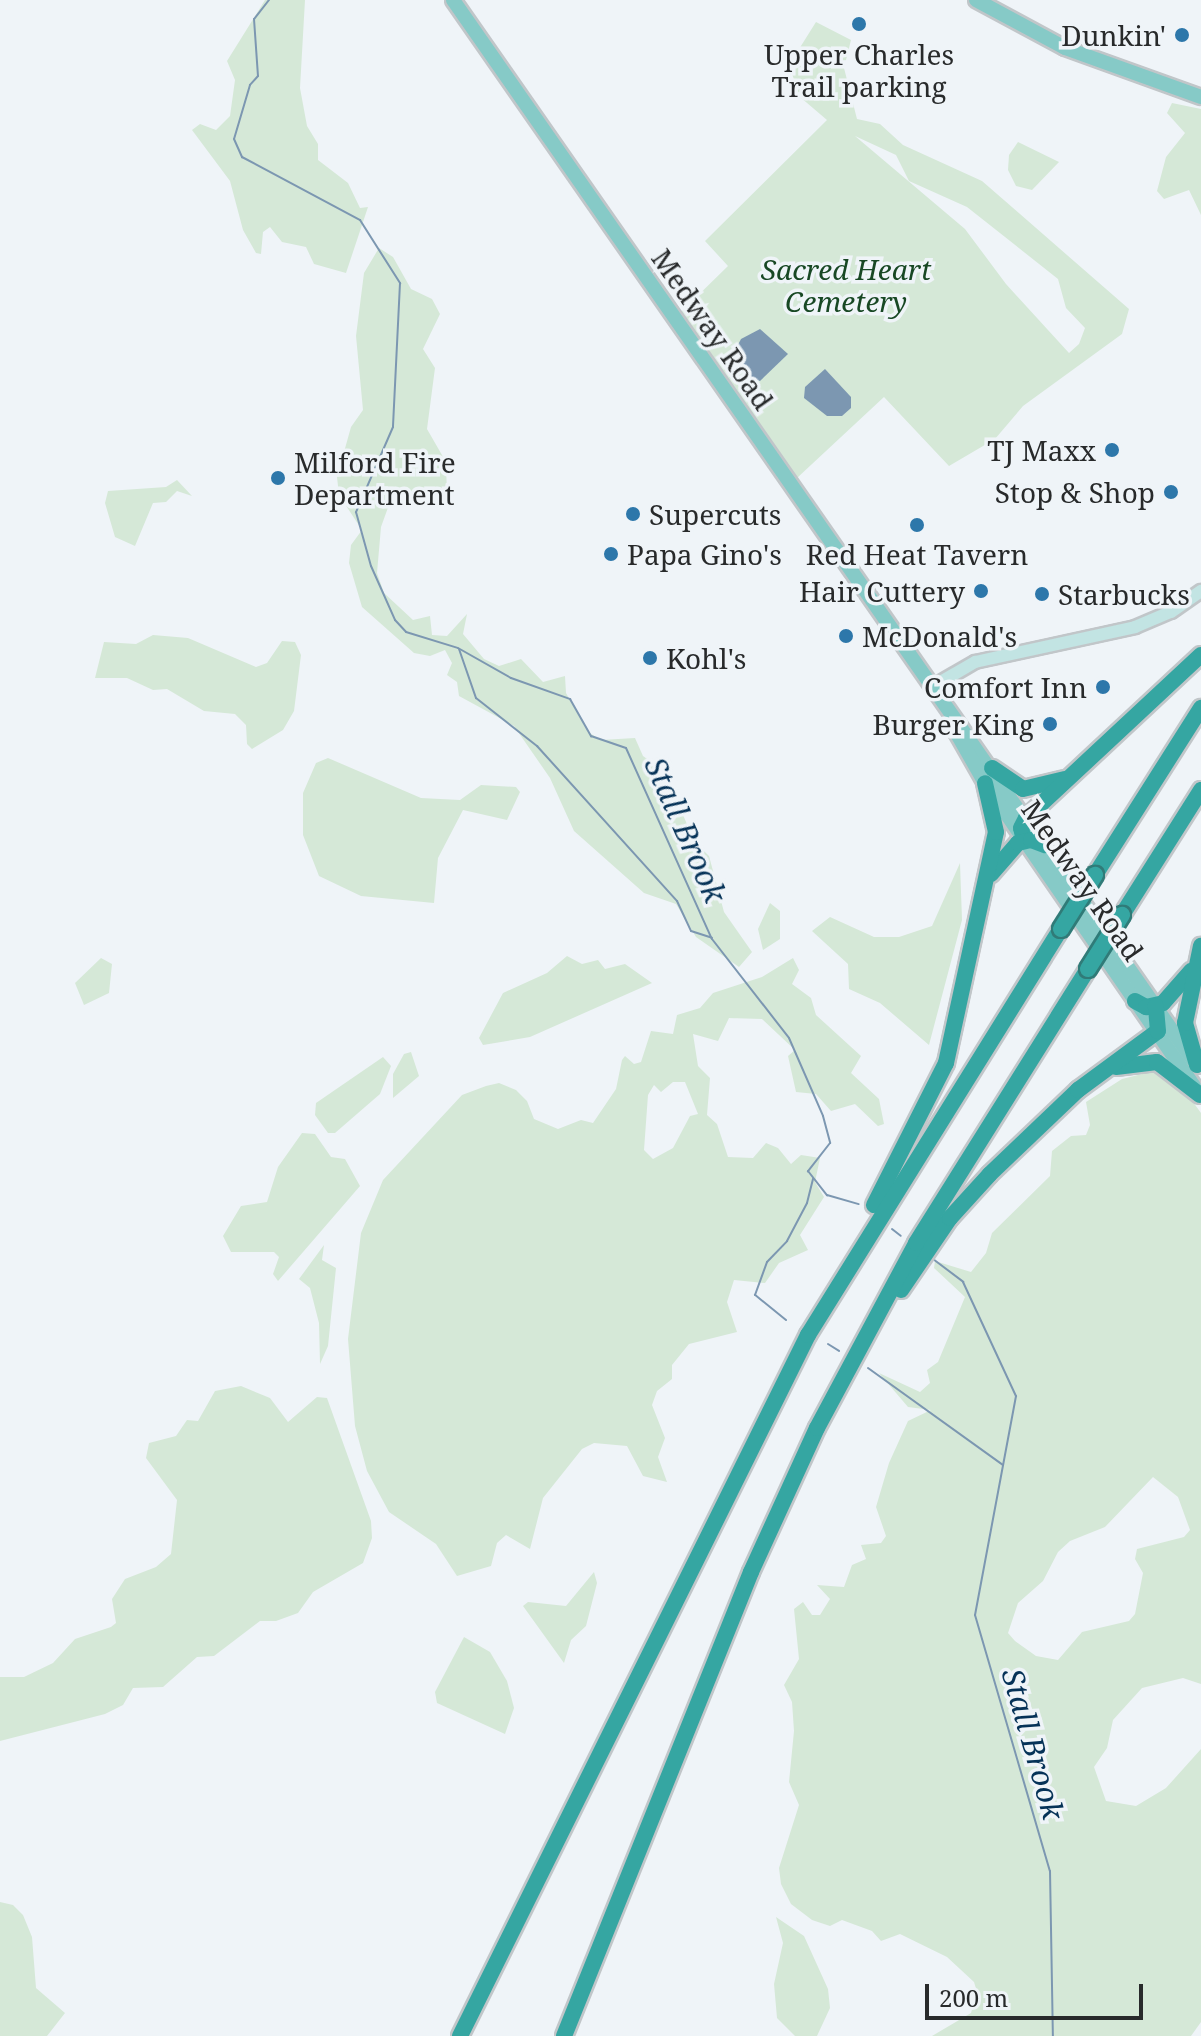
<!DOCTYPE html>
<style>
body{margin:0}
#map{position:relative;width:1201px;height:2036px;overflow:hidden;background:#eff4f8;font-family:"Noto Serif",serif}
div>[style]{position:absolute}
.green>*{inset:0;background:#d5e8d7}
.water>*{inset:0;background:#7c97b1}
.stream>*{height:2px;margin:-1px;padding:0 1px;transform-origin:1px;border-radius:1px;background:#7c97b1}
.roads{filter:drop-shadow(2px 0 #c1c6c9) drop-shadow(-2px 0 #c1c6c9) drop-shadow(0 2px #c1c6c9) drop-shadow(0 -2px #c1c6c9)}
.secondary>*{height:12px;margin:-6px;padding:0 6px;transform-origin:6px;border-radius:6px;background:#c2e4e3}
.primary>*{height:14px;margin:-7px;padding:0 7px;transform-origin:7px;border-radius:7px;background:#86cac7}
.motorway>*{height:16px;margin:-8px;padding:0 8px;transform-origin:8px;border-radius:8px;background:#35a6a2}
.bridges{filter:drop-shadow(2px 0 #307b78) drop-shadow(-2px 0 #307b78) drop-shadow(0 2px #307b78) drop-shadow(0 -2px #307b78)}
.motorway-bridge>*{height:16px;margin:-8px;padding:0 8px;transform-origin:8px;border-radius:8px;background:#35a6a2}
.dots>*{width:22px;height:22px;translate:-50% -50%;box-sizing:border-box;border:4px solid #eff4f8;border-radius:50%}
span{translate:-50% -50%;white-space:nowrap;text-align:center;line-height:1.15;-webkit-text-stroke:7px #eff4f8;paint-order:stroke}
.poi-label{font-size:28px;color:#282a2b}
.right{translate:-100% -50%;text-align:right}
.left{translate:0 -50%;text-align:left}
.park-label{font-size:28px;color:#184824;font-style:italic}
.street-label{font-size:28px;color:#282a2b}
.water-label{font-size:30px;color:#053257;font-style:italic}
.scale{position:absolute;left:925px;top:1984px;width:218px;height:36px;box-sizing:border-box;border:4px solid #282a2b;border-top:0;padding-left:10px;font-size:24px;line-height:28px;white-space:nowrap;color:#282a2b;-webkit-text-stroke:6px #eff4f8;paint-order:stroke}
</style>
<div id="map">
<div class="green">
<i style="clip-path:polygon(265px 0,305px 0,300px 88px,307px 126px,318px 144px,318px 160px,348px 183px,360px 208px,368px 207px,346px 273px,314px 264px,306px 247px,282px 242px,270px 227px,263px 232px,261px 254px,256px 253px,243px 230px,230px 181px,192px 130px,200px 124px,216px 130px,230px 116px,235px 80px,227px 61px)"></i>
<i style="clip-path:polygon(evenodd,816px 22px,851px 40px,844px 68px,857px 119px,880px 124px,903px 145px,982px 181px,1129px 309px,1122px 334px,1023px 406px,995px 439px,949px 466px,884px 397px,797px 478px,681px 312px,728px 266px,705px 241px,827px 120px,800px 97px,789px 65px,816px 22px,855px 136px,896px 155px,909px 181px,967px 207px,1058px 279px,1066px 308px,1085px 328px,1079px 344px,1069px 353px,1006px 284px,965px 229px,855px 136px)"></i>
<i style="clip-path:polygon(1172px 103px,1201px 109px,1201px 215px,1189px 190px,1164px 199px,1157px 191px,1166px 157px,1185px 133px,1167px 113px)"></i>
<i style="clip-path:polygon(1018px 142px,1059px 162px,1032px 190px,1016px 186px,1008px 170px,1009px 155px)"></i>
<i style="clip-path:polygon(379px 248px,393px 257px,411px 289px,432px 299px,440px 314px,423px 349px,435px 368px,427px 429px,446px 462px,447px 496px,442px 503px,400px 496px,390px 502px,381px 527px,377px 573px,384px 593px,413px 620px,430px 616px,432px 635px,447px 636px,467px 614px,463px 634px,484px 659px,499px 666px,521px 659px,543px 682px,565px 676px,566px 693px,588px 732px,601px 740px,635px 738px,643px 756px,665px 772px,694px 841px,709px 856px,724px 912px,752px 952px,739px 967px,696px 937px,676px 904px,644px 893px,574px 831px,550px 778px,514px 726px,459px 696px,457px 682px,447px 675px,452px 663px,445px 650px,430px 656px,414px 653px,362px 607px,349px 563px,351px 545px,362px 530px,339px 495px,337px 477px,351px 427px,363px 410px,356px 336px,364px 273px)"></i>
<i style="clip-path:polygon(177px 480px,192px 496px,177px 491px,166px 502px,153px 503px,135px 546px,115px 537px,105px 503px,108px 491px,166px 487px)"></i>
<i style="clip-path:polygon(153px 635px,188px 638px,256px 667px,267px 663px,282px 641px,295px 642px,301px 655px,294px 711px,283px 730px,252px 749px,247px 744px,246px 725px,235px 714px,204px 711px,167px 689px,153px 690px,127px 678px,95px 678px,104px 642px,136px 644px)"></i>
<i style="clip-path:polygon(328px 758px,421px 798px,460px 800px,481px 785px,516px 787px,520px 792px,507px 820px,463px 810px,438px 858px,434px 903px,361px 896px,319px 876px,303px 835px,303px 793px,316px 763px)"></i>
<i style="clip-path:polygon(960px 863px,962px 920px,929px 1045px,880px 1003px,849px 989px,848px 964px,812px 931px,830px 917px,874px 937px,899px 937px,932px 926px)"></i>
<i style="clip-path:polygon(770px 903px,780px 911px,780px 939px,763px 950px,758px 929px)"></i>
<i style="clip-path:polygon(567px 956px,582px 964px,598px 960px,605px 969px,625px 964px,652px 983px,530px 1037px,483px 1045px,479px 1038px,503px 993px,547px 973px)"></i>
<i style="clip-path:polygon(101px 958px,112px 964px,109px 993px,84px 1005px,75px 983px)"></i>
<i style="clip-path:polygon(evenodd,793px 958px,799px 970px,792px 984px,811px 998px,816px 1015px,861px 1056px,851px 1073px,879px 1099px,884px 1124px,878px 1126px,855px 1104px,831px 1111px,816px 1094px,796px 1092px,788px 1056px,795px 1050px,762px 1019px,729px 1018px,718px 1041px,693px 1034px,698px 1066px,710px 1078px,707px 1115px,717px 1124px,728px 1157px,753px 1158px,766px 1143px,778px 1148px,791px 1164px,801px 1155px,820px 1158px,815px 1182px,824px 1197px,800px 1235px,808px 1250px,779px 1263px,765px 1283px,734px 1280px,727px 1302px,737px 1332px,689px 1344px,672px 1365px,672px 1379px,657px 1391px,652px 1405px,665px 1438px,658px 1457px,667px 1482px,643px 1476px,627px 1446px,594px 1443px,582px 1449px,543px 1498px,530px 1549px,506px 1535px,497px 1543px,491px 1566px,457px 1576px,436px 1544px,389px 1512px,367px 1471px,355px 1426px,348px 1339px,361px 1233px,383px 1180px,462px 1095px,486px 1086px,499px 1083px,516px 1090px,527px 1101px,534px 1119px,558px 1129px,581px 1120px,593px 1123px,616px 1089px,622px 1060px,625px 1056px,634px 1064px,641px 1062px,651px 1031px,673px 1034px,677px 1015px,700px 1008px,713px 993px,762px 977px,793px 958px,673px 1082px,685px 1082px,698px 1114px,690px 1116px,673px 1148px,653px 1159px,644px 1150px,648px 1095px,654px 1085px,661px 1092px,673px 1082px)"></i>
<i style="clip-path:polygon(411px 1052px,419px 1076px,393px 1098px,393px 1074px,404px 1054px)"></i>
<i style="clip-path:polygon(383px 1057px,391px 1066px,380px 1094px,335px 1133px,328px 1133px,315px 1115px,316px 1103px)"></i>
<i style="clip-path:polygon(evenodd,1150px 1072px,1163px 1074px,1185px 1091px,1201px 1113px,1201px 1684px,1183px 1678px,1142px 1688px,1113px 1720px,1107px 1748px,1094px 1767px,1106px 1801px,1136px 1806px,1166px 1788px,1201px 1749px,1201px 2022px,1191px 2036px,932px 2036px,971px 2013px,977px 1992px,974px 1982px,947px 1957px,900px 1934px,881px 1941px,872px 1931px,842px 1920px,830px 1926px,812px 1920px,791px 1904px,781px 1884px,779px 1868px,799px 1805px,789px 1782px,794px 1731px,792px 1702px,784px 1685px,799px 1659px,794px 1609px,803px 1602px,812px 1615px,820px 1615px,830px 1599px,817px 1585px,844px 1587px,852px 1565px,866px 1559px,861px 1545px,881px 1543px,886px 1536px,876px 1507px,889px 1463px,908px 1421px,931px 1410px,908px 1407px,879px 1373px,920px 1392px,930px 1383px,927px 1370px,938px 1362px,965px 1297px,934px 1268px,935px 1261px,971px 1272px,986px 1253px,992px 1233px,1050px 1176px,1052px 1151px,1071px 1136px,1086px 1135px,1090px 1125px,1086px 1102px,1122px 1079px,1150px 1072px,1153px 1477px,1178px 1497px,1190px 1530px,1184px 1537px,1137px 1549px,1135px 1559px,1143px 1573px,1135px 1614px,1129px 1621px,1082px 1632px,1058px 1660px,1036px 1656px,1015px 1641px,1008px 1633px,1018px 1603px,1043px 1581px,1058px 1552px,1070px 1541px,1105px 1527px,1153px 1477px)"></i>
<i style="clip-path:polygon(302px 1133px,315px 1134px,331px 1157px,345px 1159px,360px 1186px,278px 1281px,273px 1274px,279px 1257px,274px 1252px,231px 1252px,223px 1236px,241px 1206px,267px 1202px,278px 1167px)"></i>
<i style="clip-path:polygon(324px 1245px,322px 1260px,336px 1268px,328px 1346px,320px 1364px,319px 1323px,310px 1288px,299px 1279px)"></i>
<i style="clip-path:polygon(241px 1386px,270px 1398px,288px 1422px,317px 1397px,327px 1398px,371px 1521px,372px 1538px,363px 1563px,313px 1592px,298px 1613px,276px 1621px,260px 1621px,214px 1656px,197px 1657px,163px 1687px,133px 1688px,123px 1705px,105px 1714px,0 1741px,0 1677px,24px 1677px,53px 1663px,75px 1639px,111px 1627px,116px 1623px,112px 1599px,125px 1579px,156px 1567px,171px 1554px,177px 1500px,146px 1458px,149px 1443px,176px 1436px,187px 1420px,198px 1421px,215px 1391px)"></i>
<i style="clip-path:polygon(594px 1572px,597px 1583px,586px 1626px,571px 1640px,564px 1663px,523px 1606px,528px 1602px,566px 1606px)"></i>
<i style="clip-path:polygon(464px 1637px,490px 1652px,507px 1681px,514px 1708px,505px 1734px,437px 1703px,435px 1692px)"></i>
<i style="clip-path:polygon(0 1902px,13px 1905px,23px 1915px,32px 1937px,36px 1988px,65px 2013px,47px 2036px,0 2036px)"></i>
<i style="clip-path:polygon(776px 1917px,804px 1936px,828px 1989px,830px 2008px,817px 2036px,795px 2036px,777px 2018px,774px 1984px,783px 1943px)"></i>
</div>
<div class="water">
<i style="clip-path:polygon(760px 329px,788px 354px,760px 381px,747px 377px,732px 356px,741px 339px)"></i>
<i style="clip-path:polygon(825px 369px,851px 397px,851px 408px,842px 416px,827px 416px,804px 398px,805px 387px)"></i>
</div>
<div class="stream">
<i style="left:269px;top:0;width:24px;rotate:128deg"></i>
<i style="left:254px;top:19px;width:57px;rotate:86deg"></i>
<i style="left:258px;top:76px;width:12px;rotate:132deg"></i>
<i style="left:250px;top:85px;width:56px;rotate:106.5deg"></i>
<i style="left:234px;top:139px;width:20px;rotate:66deg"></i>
<i style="left:242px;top:157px;width:134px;rotate:28.1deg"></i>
<i style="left:360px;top:220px;width:75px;rotate:57.6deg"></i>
<i style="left:400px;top:283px;width:144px;rotate:92.8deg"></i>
<i style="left:393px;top:427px;width:93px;rotate:113.5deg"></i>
<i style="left:356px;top:512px;width:56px;rotate:74.5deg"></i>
<i style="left:371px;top:566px;width:59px;rotate:66deg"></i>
<i style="left:395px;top:620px;width:16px;rotate:47deg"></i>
<i style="left:406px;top:632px;width:54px;rotate:17.1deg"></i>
<i style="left:458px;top:648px;width:61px;rotate:29.5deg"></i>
<i style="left:511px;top:678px;width:63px;rotate:19.6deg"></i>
<i style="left:570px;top:699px;width:43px;rotate:60.4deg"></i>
<i style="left:591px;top:736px;width:37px;rotate:19deg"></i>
<i style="left:626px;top:748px;width:209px;rotate:65.8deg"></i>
<i style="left:712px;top:939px;width:125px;rotate:52.1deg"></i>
<i style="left:789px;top:1038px;width:85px;rotate:66.4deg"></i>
<i style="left:823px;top:1116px;width:28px;rotate:75deg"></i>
<i style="left:830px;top:1143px;width:36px;rotate:128deg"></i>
<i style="left:808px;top:1171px;width:31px;rotate:52deg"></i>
<i style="left:827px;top:1195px;width:33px;rotate:16deg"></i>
<i style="left:459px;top:649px;width:52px;rotate:70.9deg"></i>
<i style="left:476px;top:698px;width:78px;rotate:38.2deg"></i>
<i style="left:537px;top:746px;width:209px;rotate:47.9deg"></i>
<i style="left:677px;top:901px;width:33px;rotate:65deg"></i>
<i style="left:691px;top:931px;width:22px;rotate:18deg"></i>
<i style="left:892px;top:1229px;width:11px;rotate:38deg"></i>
<i style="left:933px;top:1259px;width:38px;rotate:37deg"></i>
<i style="left:963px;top:1282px;width:126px;rotate:65.1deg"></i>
<i style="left:1016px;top:1396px;width:223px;rotate:100.6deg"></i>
<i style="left:975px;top:1615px;width:267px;rotate:73.7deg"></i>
<i style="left:1050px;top:1871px;width:165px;rotate:89deg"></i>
<i style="left:786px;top:1320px;width:40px;rotate:-141deg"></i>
<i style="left:755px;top:1295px;width:35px;rotate:-70deg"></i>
<i style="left:767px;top:1262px;width:29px;rotate:-46deg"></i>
<i style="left:787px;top:1241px;width:43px;rotate:-62.2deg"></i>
<i style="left:807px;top:1203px;width:25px;rotate:-76deg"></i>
<i style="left:828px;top:1344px;width:13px;rotate:32deg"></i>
<i style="left:868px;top:1368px;width:166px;rotate:35.7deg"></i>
</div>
<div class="roads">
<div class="secondary">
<i style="left:932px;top:687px;width:50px;rotate:-30.2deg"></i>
<i style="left:975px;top:662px;width:164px;rotate:-12.3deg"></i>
<i style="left:1135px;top:627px;width:39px;rotate:-23deg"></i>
<i style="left:1171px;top:612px;width:37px;rotate:-35deg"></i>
</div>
<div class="primary">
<i style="left:453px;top:0;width:1291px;rotate:55.09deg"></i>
<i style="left:976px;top:0;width:101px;rotate:28.3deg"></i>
<i style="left:1065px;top:48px;width:145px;rotate:19.8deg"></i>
<i style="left:952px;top:725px;width:67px;rotate:60.4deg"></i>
<i style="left:985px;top:783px;width:368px;rotate:55.4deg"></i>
</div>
<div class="motorway">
<i style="left:992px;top:768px;width:37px;rotate:34deg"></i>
<i style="left:1023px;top:789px;width:43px;rotate:-13.4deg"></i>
<i style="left:1024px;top:840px;width:12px;rotate:-104deg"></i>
<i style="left:1021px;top:828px;width:11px;rotate:-63deg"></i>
<i style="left:1026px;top:818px;width:239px;rotate:-43deg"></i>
<i style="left:991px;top:874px;width:41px;rotate:-48.9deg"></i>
<i style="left:1018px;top:843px;width:13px;rotate:-13deg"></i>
<i style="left:1031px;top:840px;width:15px;rotate:20deg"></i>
<i style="left:1095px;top:875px;width:198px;rotate:-57.6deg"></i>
<i style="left:1122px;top:915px;width:148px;rotate:-57.7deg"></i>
<i style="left:1135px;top:1001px;width:13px;rotate:29deg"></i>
<i style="left:1146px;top:1007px;width:17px;rotate:-13deg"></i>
<i style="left:1163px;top:1003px;width:43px;rotate:-48.8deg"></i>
<i style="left:1197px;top:1065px;width:44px;rotate:-105.9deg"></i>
<i style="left:1185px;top:1023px;width:79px;rotate:-78.3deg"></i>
<i style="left:1116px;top:1067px;width:41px;rotate:-7deg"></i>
<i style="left:1157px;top:1062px;width:54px;rotate:37.5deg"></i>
<i style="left:874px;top:1205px;width:159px;rotate:-63.1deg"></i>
<i style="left:946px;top:1063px;width:236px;rotate:-77.8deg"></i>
<i style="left:996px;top:832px;width:50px;rotate:-102.7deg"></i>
<i style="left:901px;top:1290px;width:87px;rotate:-55.8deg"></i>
<i style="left:950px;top:1218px;width:59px;rotate:-47.7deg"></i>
<i style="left:990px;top:1174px;width:122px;rotate:-43.7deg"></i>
<i style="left:1078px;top:1090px;width:99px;rotate:-36.4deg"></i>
<i style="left:1158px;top:1031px;width:25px;rotate:-95deg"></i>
<i style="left:460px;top:2036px;width:783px;rotate:-63.6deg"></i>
<i style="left:808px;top:1335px;width:478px;rotate:-58.1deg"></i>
<i style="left:564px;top:2036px;width:500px;rotate:-68.05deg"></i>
<i style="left:751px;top:1572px;width:158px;rotate:-65.4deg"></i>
<i style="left:817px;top:1428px;width:210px;rotate:-61.8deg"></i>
<i style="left:916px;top:1243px;width:324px;rotate:-57.9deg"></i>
</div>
</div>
<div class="bridges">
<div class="motorway-bridge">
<i style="left:1061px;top:929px;width:64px;rotate:-57.8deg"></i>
<i style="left:1088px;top:969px;width:64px;rotate:-57.8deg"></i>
</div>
</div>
<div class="dots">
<i style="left:859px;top:24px;background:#2d77aa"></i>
<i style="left:1182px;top:35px;background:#2d77aa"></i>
<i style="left:1112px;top:450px;background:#2d77aa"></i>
<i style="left:278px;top:478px;background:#2d77aa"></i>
<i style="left:1171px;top:492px;background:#2d77aa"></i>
<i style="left:633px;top:514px;background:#2d77aa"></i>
<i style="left:917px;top:525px;background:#2d77aa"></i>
<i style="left:611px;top:554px;background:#2d77aa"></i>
<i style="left:981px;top:591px;background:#2d77aa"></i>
<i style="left:1042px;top:594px;background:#2d77aa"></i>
<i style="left:846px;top:636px;background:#2d77aa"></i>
<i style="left:650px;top:658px;background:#2d77aa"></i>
<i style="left:1103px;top:687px;background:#2d77aa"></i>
<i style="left:1050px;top:724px;background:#2d77aa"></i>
</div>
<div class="poi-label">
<span class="right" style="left:1166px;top:35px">Dunkin'</span>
<span style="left:859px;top:70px">Upper Charles<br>Trail parking</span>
<span class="right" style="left:1096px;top:450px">TJ Maxx</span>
<span class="left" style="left:294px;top:478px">Milford Fire<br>Department</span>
<span class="right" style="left:1155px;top:492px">Stop &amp; Shop</span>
<span class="left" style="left:649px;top:514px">Supercuts</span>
<span class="left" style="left:627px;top:554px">Papa Gino's</span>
<span style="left:917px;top:554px">Red Heat Tavern</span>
<span class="right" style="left:965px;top:591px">Hair Cuttery</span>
<span class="left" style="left:1058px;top:594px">Starbucks</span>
<span class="left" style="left:862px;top:636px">McDonald's</span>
<span class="left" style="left:666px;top:658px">Kohl's</span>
<span class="right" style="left:1087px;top:687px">Comfort Inn</span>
<span class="right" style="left:1034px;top:724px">Burger King</span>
</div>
<div class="park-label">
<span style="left:846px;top:285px">Sacred Heart<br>Cemetery</span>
</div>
<div class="street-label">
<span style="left:713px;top:329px;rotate:55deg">Medway Road</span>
<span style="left:1083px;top:880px;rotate:55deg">Medway Road</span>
</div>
<div class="water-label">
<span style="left:685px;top:830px;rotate:66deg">Stall Brook</span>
<span style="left:1033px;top:1744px;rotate:74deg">Stall Brook</span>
</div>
<div class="scale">200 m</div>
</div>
